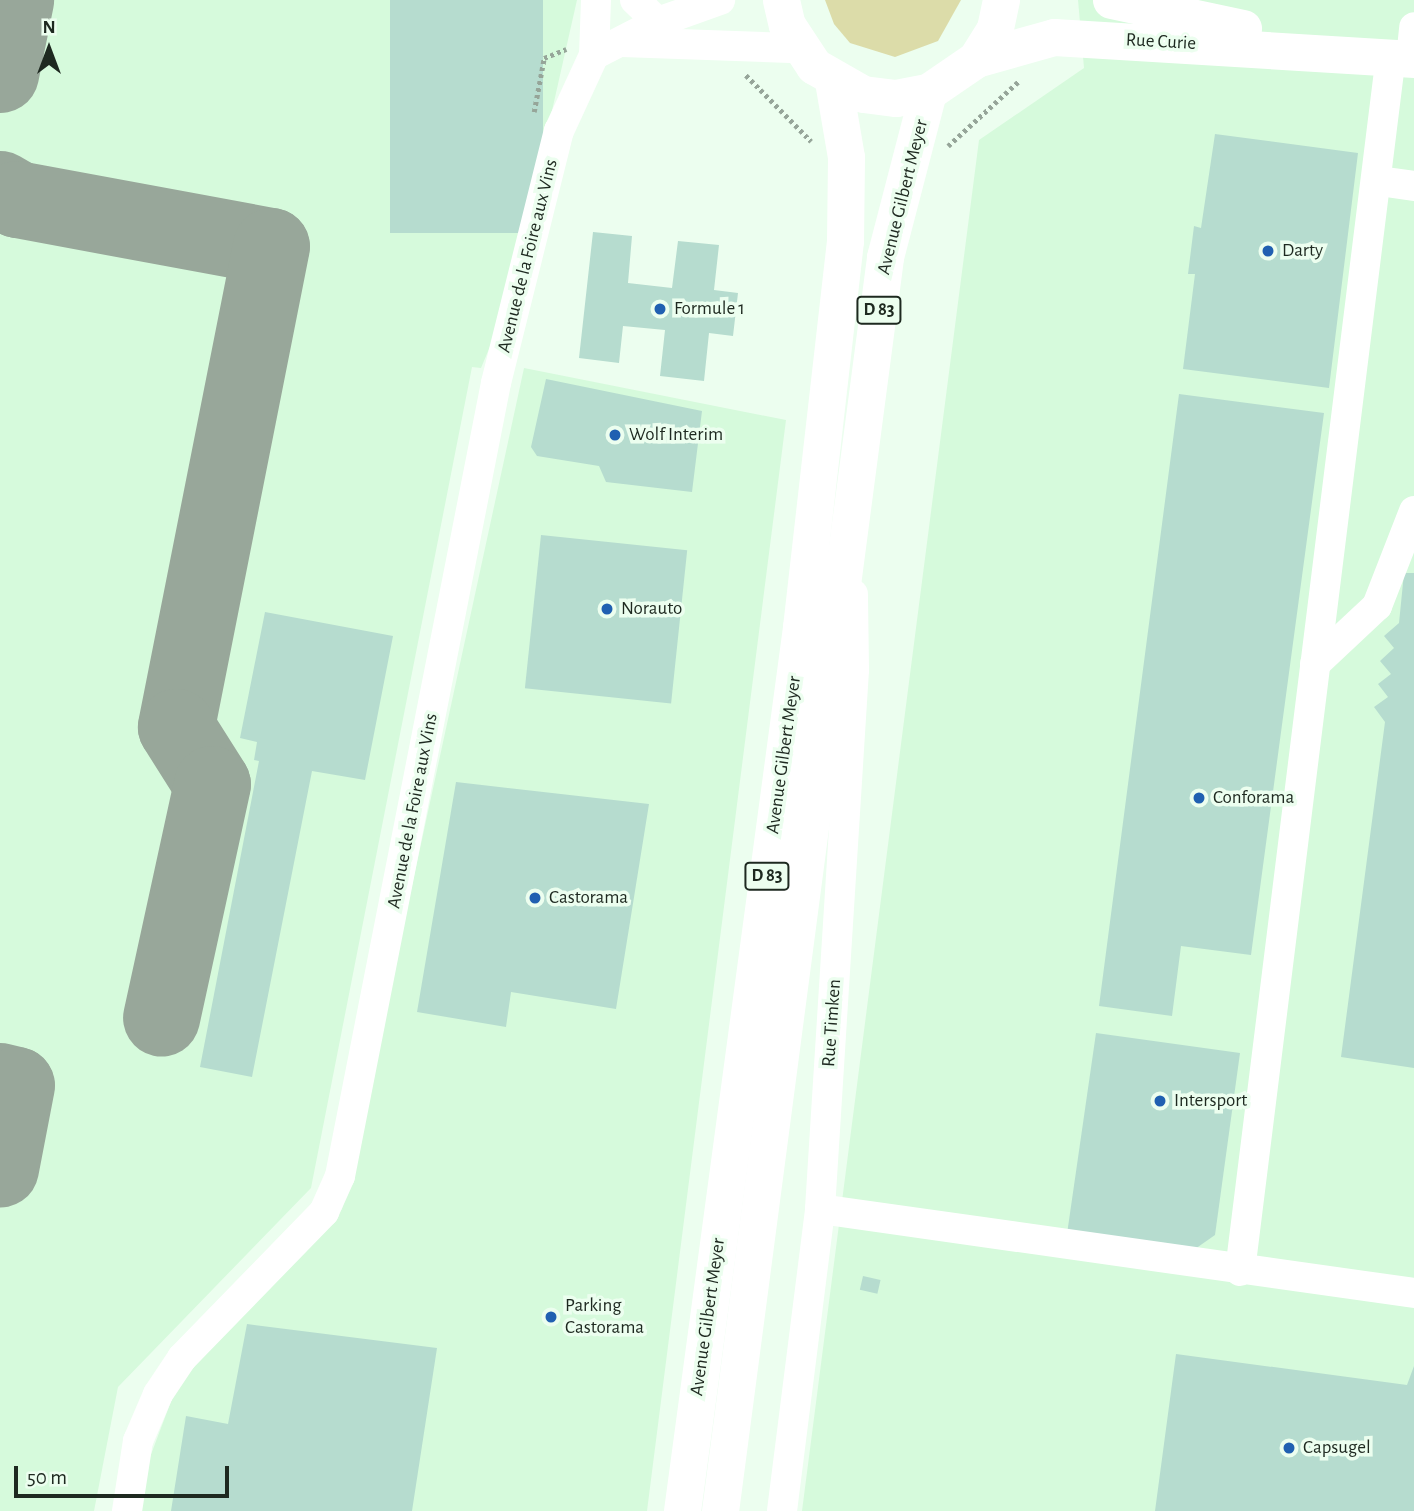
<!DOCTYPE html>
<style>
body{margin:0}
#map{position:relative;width:1414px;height:1511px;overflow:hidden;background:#ecfeef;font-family:"Alegreya Sans",sans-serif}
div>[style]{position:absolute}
.built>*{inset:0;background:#d6fadc}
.green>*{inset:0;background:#dcdca9}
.taxiway>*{height:77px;margin:-38.5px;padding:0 38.5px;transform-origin:38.5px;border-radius:38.5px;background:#98a79a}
.building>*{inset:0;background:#b6dccf;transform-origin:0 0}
.path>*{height:4.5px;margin-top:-2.25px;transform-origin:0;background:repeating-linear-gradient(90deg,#96a599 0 3.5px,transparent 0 7px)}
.minor>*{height:30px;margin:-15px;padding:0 15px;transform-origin:15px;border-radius:15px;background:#fff}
.major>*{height:37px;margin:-18.5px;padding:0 18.5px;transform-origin:18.5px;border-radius:18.5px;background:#fff}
.dots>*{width:19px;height:19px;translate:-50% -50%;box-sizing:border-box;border:4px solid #ecfeef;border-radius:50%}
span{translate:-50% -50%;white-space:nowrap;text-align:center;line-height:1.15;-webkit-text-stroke:7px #ecfeef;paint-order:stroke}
.shield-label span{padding:2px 5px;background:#ecfeef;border:2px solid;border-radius:5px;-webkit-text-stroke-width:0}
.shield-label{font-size:18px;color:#1e2920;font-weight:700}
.street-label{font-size:19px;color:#1e2920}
.poi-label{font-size:19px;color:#1e2920}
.left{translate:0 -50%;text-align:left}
.north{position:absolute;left:14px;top:14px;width:70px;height:70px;-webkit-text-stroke:5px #ecfeef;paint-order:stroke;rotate:0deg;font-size:19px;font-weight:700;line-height:28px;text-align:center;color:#1e2920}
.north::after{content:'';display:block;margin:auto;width:24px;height:32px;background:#1e2920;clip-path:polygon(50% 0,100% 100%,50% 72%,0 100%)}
.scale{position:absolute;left:14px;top:1466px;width:215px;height:32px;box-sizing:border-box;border:4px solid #1e2920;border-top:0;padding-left:9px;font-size:21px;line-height:24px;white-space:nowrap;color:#1e2920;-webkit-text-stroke:5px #ecfeef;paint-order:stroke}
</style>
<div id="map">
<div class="built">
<i style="clip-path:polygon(0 0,577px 0,509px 301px,481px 368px,472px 367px,311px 1188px,118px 1387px,94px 1511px,0 1511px)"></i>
<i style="clip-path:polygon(1078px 0,1414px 0,1414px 1511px,802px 1511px,979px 140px,1084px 68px)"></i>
<i style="clip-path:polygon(524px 368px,786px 420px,647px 1511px,138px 1511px,147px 1465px,181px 1375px,342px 1209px)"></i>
</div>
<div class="green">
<i style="clip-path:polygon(825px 0,961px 0,938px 41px,895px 57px,850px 43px,834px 24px)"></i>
</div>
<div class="taxiway">
<i style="left:0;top:74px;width:76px;rotate:-78.5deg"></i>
<i style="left:0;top:189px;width:20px;rotate:30deg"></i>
<i style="left:17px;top:199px;width:258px;rotate:10.5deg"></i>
<i style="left:271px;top:246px;width:490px;rotate:101.2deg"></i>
<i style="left:176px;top:727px;width:67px;rotate:57.7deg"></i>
<i style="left:212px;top:784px;width:239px;rotate:102.3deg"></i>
<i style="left:0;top:1081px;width:16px;rotate:14deg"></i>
<i style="left:16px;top:1085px;width:85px;rotate:100.9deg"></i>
</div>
<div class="building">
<i style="left:390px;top:0;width:153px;height:233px"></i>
<i style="clip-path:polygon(1215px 134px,1358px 153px,1329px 388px,1183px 369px,1195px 274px,1188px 274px,1194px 226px,1201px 228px)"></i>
<i style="clip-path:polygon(593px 232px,632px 236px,628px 283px,672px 288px,678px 241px,719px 245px,714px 290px,738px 293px,733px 336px,709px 333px,704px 381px,660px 376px,665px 330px,623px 326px,619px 363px,579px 358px)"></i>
<i style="clip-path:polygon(546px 379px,702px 411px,692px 492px,606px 482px,599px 466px,537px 456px,531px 447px)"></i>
<i style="clip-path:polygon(1179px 394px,1324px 413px,1251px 955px,1181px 946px,1172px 1016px,1099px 1006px)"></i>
<i style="left:541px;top:535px;width:147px;height:154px;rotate:6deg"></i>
<i style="clip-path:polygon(1404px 573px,1414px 573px,1414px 1068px,1341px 1057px,1385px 722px,1374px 707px,1388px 697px,1378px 684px,1391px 674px,1380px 661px,1394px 648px,1384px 636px,1399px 623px)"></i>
<i style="clip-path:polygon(265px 612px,393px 636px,365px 780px,312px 771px,252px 1077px,200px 1067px,259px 761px,254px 760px,257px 742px,240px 738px)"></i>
<i style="clip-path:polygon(456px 782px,649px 804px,616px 1009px,511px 992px,506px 1027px,417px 1012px)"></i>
<i style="clip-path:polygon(1096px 1033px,1240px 1053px,1215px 1235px,1195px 1249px,1067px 1234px)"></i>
<i style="left:863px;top:1276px;width:18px;height:14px;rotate:13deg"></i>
<i style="clip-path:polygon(247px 1324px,437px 1348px,412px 1511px,171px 1511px,186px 1416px,228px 1424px)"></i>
<i style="clip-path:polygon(1176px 1354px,1407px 1385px,1414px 1366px,1414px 1511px,1155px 1511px)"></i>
</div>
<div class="path">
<i style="left:746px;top:75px;width:93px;rotate:45.4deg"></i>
<i style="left:534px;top:112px;width:55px;rotate:-79.5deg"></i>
<i style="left:544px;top:58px;width:24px;rotate:-22deg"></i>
<i style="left:948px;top:146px;width:96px;rotate:-42.5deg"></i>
</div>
<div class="minor">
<i style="left:635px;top:0;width:32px;rotate:44deg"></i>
<i style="left:622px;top:42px;width:176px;rotate:2deg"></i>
<i style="left:594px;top:55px;width:55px;rotate:-87.9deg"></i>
<i style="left:1411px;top:58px;width:31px;rotate:-84deg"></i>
<i style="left:1379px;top:181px;width:35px;rotate:8deg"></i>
<i style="left:1315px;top:664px;width:85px;rotate:-43.1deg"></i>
<i style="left:1377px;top:606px;width:102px;rotate:-68.7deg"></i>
<i style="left:820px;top:1209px;width:600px;rotate:8.05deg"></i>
<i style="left:1240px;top:1271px;width:1224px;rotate:-82.92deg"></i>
<i style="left:127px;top:1511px;width:71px;rotate:-81.1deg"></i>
<i style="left:138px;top:1441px;width:51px;rotate:-66.9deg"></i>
<i style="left:158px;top:1394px;width:43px;rotate:-56.3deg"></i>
<i style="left:182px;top:1358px;width:204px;rotate:-45.8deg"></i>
<i style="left:324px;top:1212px;width:39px;rotate:-66deg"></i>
<i style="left:340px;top:1176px;width:808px;rotate:-78.87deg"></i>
<i style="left:496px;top:383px;width:260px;rotate:-76deg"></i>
<i style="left:559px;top:131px;width:84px;rotate:-65.3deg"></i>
<i style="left:594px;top:55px;width:72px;rotate:-27.3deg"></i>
<i style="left:658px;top:22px;width:66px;rotate:-19.5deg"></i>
<i style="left:782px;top:1511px;width:304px;rotate:-82.8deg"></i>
<i style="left:820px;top:1209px;width:540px;rotate:-86.39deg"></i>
<i style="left:854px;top:670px;width:76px;rotate:-90.8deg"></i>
</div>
<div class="major">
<i style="left:781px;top:0;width:26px;rotate:77deg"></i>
<i style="left:787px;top:25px;width:49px;rotate:56.6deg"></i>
<i style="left:814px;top:66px;width:56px;rotate:29.7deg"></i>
<i style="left:863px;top:94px;width:33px;rotate:7deg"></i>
<i style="left:896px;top:98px;width:33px;rotate:-11deg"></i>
<i style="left:928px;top:92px;width:58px;rotate:-34.5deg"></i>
<i style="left:976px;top:59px;width:36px;rotate:-58deg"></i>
<i style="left:995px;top:28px;width:29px;rotate:-78deg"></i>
<i style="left:1111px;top:0;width:135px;rotate:12deg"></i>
<i style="left:976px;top:59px;width:81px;rotate:-15.8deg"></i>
<i style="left:1054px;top:37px;width:361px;rotate:3.5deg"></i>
<i style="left:682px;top:1511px;width:892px;rotate:-82.33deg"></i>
<i style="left:801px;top:627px;width:388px;rotate:-83.5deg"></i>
<i style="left:845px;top:241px;width:84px;rotate:-89.3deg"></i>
<i style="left:846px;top:157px;width:77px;rotate:-99.7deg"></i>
<i style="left:720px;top:1511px;width:1265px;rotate:-82.5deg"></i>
<i style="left:885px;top:257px;width:171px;rotate:-75.4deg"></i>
</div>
<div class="dots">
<i style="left:1268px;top:251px;background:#2060b1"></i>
<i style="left:660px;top:309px;background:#2060b1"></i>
<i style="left:615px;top:435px;background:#2060b1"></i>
<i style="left:607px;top:609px;background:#2060b1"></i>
<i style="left:1199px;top:798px;background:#2060b1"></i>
<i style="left:535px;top:898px;background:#2060b1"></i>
<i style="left:1160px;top:1101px;background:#2060b1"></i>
<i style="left:551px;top:1317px;background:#2060b1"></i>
<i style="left:1289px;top:1448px;background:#2060b1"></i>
</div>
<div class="shield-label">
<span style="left:879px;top:310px">D 83</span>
<span style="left:767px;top:876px">D 83</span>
</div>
<div class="street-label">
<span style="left:1161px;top:42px;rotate:3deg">Rue Curie</span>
<span style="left:903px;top:197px;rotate:-76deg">Avenue Gilbert Meyer</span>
<span style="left:528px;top:256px;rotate:-76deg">Avenue de la Foire aux Vins</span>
<span style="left:784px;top:755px;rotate:-82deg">Avenue Gilbert Meyer</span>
<span style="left:413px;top:811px;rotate:-79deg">Avenue de la Foire aux Vins</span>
<span style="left:832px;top:1023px;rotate:-86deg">Rue Timken</span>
<span style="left:708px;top:1317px;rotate:-82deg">Avenue Gilbert Meyer</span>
</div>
<div class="poi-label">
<span class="left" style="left:1282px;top:251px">Darty</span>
<span class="left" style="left:674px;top:309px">Formule 1</span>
<span class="left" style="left:629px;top:435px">Wolf Interim</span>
<span class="left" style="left:621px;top:609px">Norauto</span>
<span class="left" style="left:1213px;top:798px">Conforama</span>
<span class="left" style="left:549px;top:898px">Castorama</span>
<span class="left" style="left:1174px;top:1101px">Intersport</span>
<span class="left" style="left:565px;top:1317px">Parking<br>Castorama</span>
<span class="left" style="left:1303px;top:1448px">Capsugel</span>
</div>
<div class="north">N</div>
<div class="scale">50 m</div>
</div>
